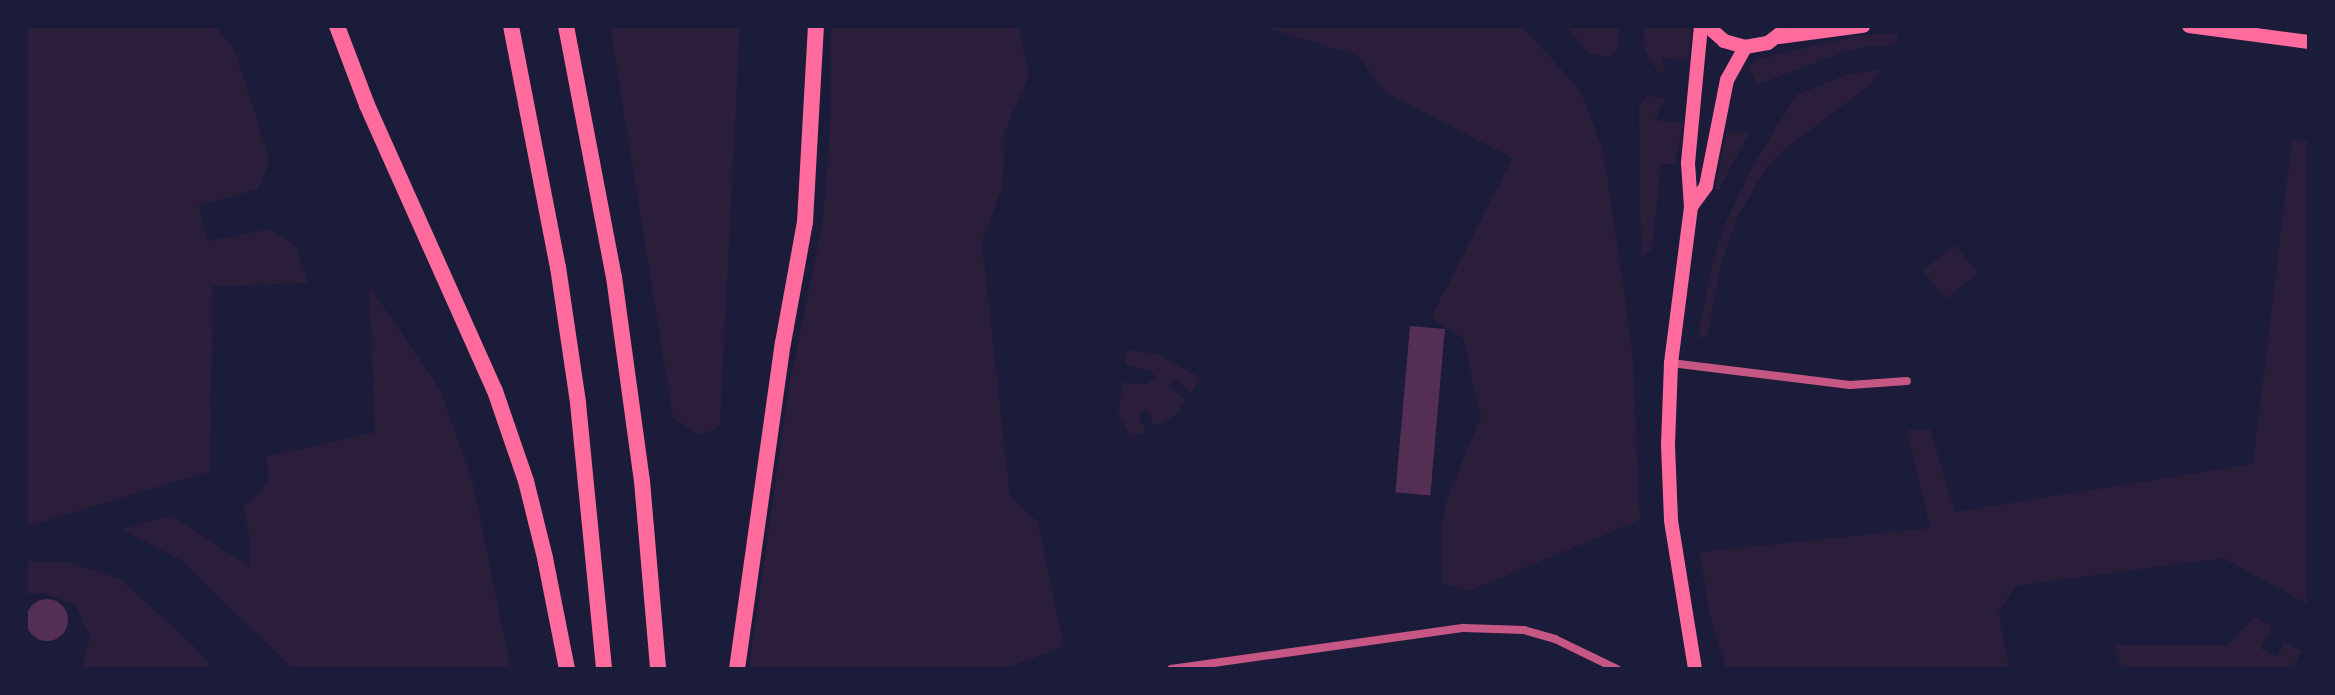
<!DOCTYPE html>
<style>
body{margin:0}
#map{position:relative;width:2335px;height:695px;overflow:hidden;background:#1b1b3a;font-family:Commissioner,sans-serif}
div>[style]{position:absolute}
.green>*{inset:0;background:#2a1e3b;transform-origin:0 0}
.building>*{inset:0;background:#542f53;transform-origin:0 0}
.round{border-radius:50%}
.minor>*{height:8px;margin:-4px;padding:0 4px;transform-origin:4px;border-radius:4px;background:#c65784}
.secondary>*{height:14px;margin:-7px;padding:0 7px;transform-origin:7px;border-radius:7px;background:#ff6b9d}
.motorway>*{height:16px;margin:-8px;padding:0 8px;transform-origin:8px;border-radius:8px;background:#ff6b9d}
span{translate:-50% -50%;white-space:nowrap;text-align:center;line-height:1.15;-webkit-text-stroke:6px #1b1b3a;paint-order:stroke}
.frame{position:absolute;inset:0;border:28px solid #1b1b3a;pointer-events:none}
</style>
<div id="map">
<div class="green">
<i style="clip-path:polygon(26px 26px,216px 26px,235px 51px,270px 161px,258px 189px,198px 206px,207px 241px,269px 229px,296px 246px,308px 283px,213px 286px,210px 471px,26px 527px)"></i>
<i style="clip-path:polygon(610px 26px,740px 26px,720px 426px,701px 436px,673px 418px)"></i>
<i style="clip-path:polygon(831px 26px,1019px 26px,1029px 76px,1005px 130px,1003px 186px,982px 243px,1010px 496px,1038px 522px,1064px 647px,1003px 669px,749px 669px,789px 386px,823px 221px,831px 112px)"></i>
<i style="clip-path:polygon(1260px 26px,1522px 26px,1580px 90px,1603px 150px,1623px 282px,1633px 360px,1640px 520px,1469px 591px,1442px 583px,1441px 525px,1448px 496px,1481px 417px,1463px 338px,1431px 318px,1512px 158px,1385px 92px,1357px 55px)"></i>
<i style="clip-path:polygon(1566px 26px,1619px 26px,1618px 50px,1608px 57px,1588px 53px)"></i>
<i style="clip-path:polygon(1645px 26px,1691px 26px,1688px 61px,1662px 58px,1666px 74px,1658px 72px,1643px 47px)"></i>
<i style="clip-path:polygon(1898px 33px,1895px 45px,1867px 46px,1846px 51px,1756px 85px,1748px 65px,1763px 58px,1861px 35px)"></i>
<i style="clip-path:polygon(1882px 69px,1871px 84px,1785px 149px,1768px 166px,1738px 215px,1721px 264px,1707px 338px,1698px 337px,1713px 259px,1727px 220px,1756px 160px,1796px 95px,1846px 75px)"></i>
<i style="clip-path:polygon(1647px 95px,1665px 99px,1655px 120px,1683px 123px,1675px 164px,1661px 164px,1652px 250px,1641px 256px,1639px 106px)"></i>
<i style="clip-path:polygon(1727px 131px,1749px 133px,1719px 190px,1715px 188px)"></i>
<i style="clip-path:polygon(2292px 139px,2309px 141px,2309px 605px,2223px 558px,2016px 586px,1998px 613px,2010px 669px,1726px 669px,1709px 612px,1700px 552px,1930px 528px,1907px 430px,1930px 429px,1955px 512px,2253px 464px)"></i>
<i style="left:1955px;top:245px;width:36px;height:41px;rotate:51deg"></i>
<i style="clip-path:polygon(369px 286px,439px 387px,472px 479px,511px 669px,293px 669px,181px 560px,122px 530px,171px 515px,249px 566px,249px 535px,244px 507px,269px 482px,266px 457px,375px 432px)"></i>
<i style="clip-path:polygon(1127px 350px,1157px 354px,1201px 378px,1191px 393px,1177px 381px,1170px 382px,1171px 389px,1186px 399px,1175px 416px,1155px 426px,1147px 410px,1138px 413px,1145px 432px,1131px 438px,1118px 412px,1123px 382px,1145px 385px,1156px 378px,1152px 372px,1125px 364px)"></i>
<i style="clip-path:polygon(26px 561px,68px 562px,120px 579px,192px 644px,213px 669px,81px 669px,90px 637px,76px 605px,44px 593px,26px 594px)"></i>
<i style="clip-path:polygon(2254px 617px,2272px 626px,2261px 649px,2277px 657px,2284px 642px,2302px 651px,2294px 665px,2300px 669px,2122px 669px,2114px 645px,2228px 645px)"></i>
</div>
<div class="building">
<i style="left:1410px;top:326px;width:35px;height:167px;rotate:5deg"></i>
<i class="round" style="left:26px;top:599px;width:42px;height:42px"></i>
</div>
<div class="minor">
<i style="left:1671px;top:363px;width:180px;rotate:7deg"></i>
<i style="left:1850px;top:385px;width:57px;rotate:-4deg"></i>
<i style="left:1171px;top:669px;width:296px;rotate:-8deg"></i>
<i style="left:1464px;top:628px;width:60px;rotate:1.9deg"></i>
<i style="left:1524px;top:630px;width:32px;rotate:16deg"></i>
<i style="left:1555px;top:639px;width:69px;rotate:25.8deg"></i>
</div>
<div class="secondary">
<i style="left:1707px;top:26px;width:23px;rotate:41deg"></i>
<i style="left:1724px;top:41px;width:22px;rotate:16deg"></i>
<i style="left:1745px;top:47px;width:23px;rotate:-10deg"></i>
<i style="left:1768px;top:43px;width:28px;rotate:-38deg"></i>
<i style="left:2189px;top:26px;width:121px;rotate:7.6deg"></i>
<i style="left:1779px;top:37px;width:85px;rotate:-7.5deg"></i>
<i style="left:1691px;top:207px;width:26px;rotate:-54deg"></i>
<i style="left:1706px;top:186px;width:108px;rotate:-78.8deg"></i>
<i style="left:1727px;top:80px;width:38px;rotate:-61deg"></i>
<i style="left:1695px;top:669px;width:151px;rotate:-99.2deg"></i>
<i style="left:1671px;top:520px;width:75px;rotate:-92.3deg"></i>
<i style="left:1668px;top:445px;width:82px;rotate:-87.9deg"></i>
<i style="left:1671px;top:363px;width:157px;rotate:-82.7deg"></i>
<i style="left:1691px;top:207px;width:44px;rotate:-93.9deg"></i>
<i style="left:1688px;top:163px;width:138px;rotate:-84.6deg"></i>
</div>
<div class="motorway">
<i style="left:337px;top:26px;width:85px;rotate:69.2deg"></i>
<i style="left:367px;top:105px;width:313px;rotate:65.9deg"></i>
<i style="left:495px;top:391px;width:95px;rotate:71deg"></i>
<i style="left:526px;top:481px;width:79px;rotate:76.1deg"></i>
<i style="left:545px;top:558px;width:113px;rotate:78.8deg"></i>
<i style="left:511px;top:26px;width:246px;rotate:79deg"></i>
<i style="left:558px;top:267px;width:137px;rotate:81.6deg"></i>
<i style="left:578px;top:403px;width:267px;rotate:84.4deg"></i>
<i style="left:566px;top:26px;width:256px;rotate:79.2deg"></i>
<i style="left:614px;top:277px;width:206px;rotate:82.2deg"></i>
<i style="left:642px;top:481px;width:189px;rotate:85.1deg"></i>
<i style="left:737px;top:669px;width:329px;rotate:-82deg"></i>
<i style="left:783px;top:343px;width:123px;rotate:-79.7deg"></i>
<i style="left:805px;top:222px;width:196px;rotate:-86.8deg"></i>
</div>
<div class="frame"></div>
</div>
